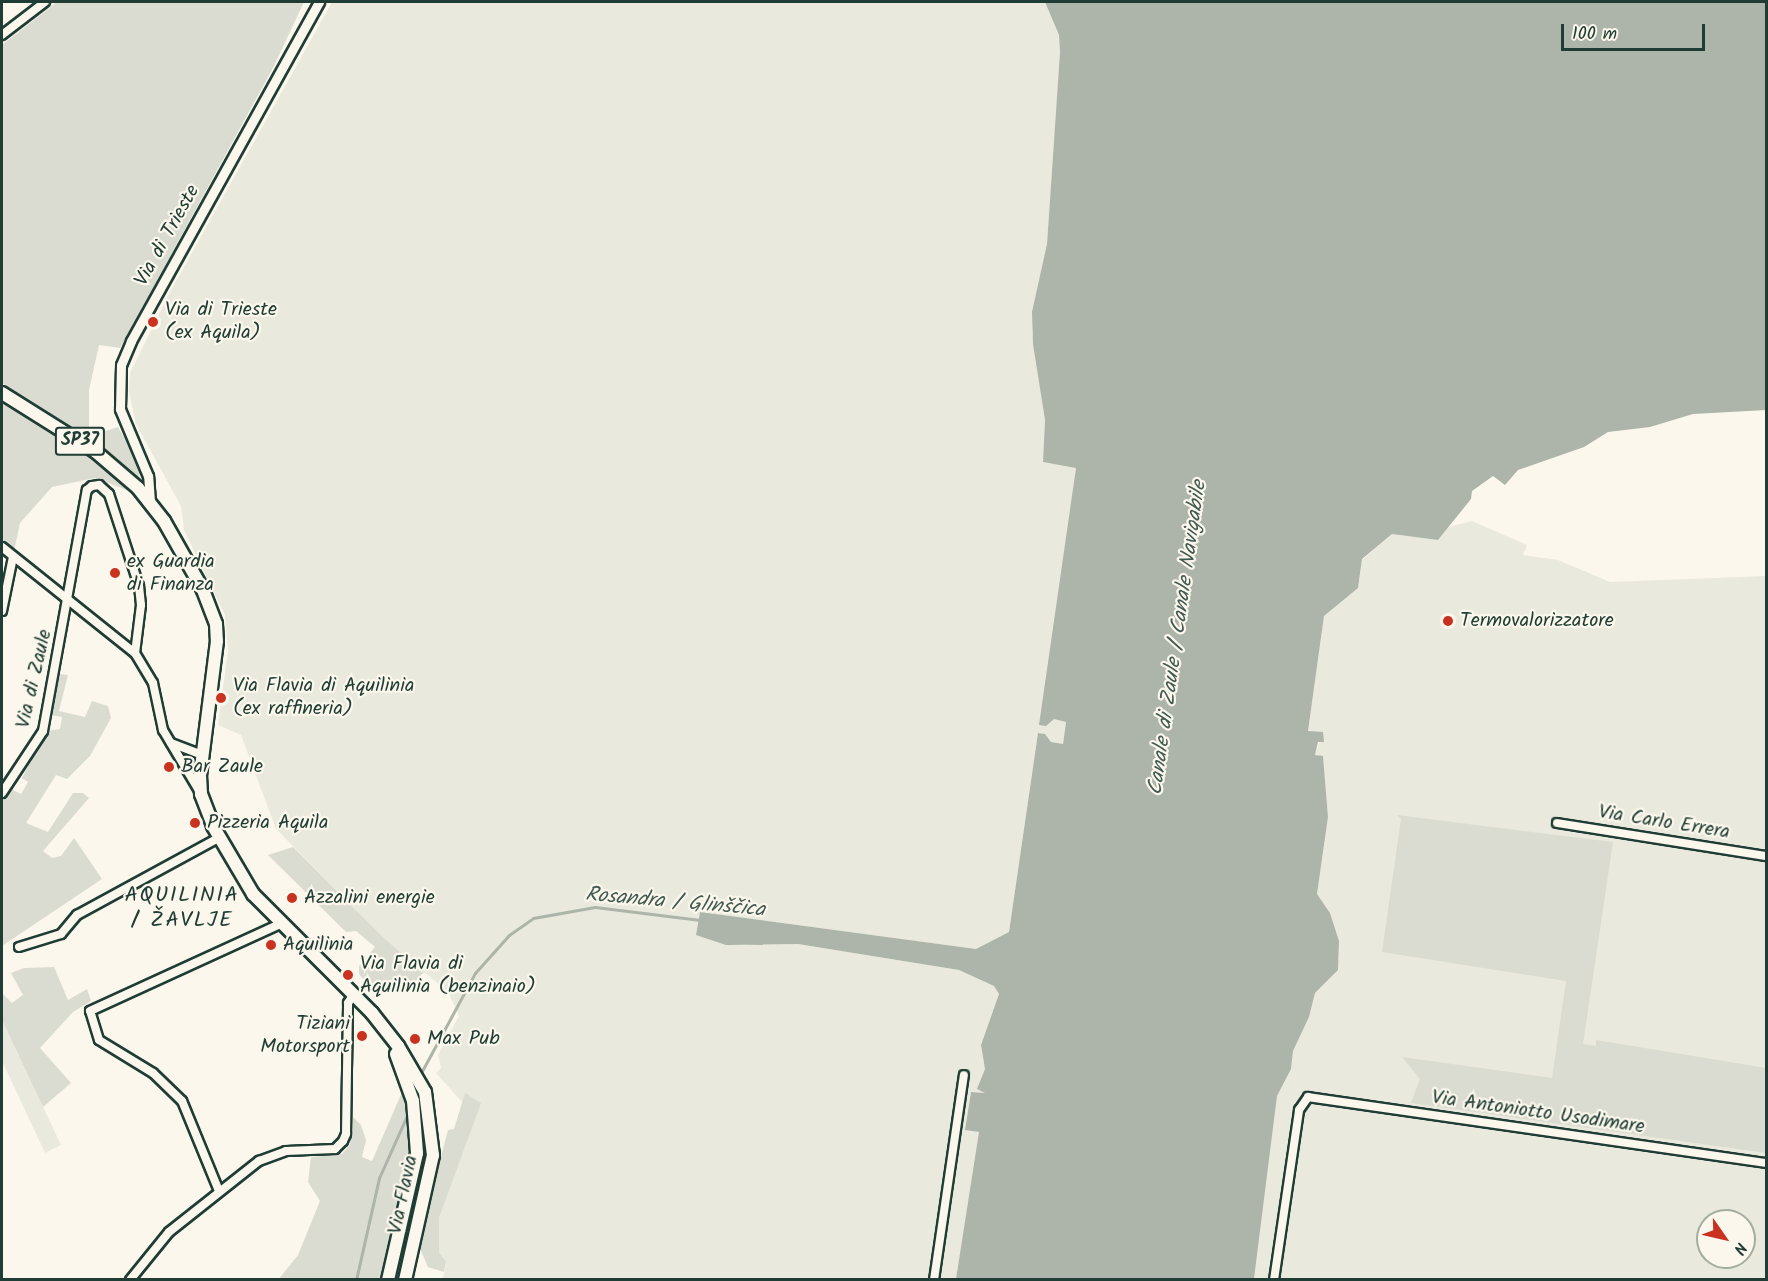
<!DOCTYPE html>
<meta charset="utf-8">
<style>
body{margin:0}
#map{position:relative;width:1768px;height:1281px;overflow:hidden;background:#fbf7ec;font-family:Kalam,sans-serif}
div>[style]{position:absolute}
.built>*{inset:0;background:#eae9de}
.green>*{inset:0;background:#dbdcd1}
.water>*{inset:0;background:#adb4aa}
.stream>*{height:3px;margin:-1.5px;padding:0 1.5px;transform-origin:1.5px;border-radius:1.5px;background:#adb4aa}
.roads{filter:drop-shadow(2px 0 #1f3d34) drop-shadow(-2px 0 #1f3d34) drop-shadow(0 2px #1f3d34) drop-shadow(0 -2px #1f3d34)}
.minor>*{height:8px;margin:-4px;padding:0 4px;transform-origin:4px;border-radius:4px;background:#fbf7ec}
.tertiary>*{height:9px;margin:-4.5px;padding:0 4.5px;transform-origin:4.5px;border-radius:4.5px;background:#fbf7ec}
.primary>*{height:12px;margin:-6px;padding:0 6px;transform-origin:6px;border-radius:6px;background:#fbf7ec}
.dots>*{width:16px;height:16px;translate:-50% -50%;box-sizing:border-box;border:3px solid #fbf7ec;border-radius:50%}
span{translate:-50% -50%;white-space:nowrap;text-align:center;line-height:1.15;-webkit-text-stroke:4.5px #fbf7ec;paint-order:stroke}
.shield-label span{padding:2px 4px;background:#fbf7ec;border:2px solid;border-radius:4px;-webkit-text-stroke-width:0}
.shield-label{font-size:18px;color:#1f3d34;font-weight:700}
.street-label{font-size:20px;color:#1f3d34}
.poi-label{font-size:20px;color:#1f3d34}
.left{translate:0 -50%;text-align:left}
.right{translate:-100% -50%;text-align:right}
.water-label{font-size:21px;color:#425b52;font-style:italic}
.quarter-label{font-size:22px;color:#1f3d34;letter-spacing:1.5px}
.frame{position:absolute;inset:0;border:3px solid #1f3d34;pointer-events:none}
.north{position:absolute;left:1696px;top:1209px;width:60px;height:60px;box-sizing:border-box;background:#fbf7ec;border:2px solid #a3ada2;border-radius:50%;rotate:124deg;font-size:16px;font-weight:700;line-height:24px;text-align:center;color:#1f3d34}
.north::after{content:'';display:block;margin:auto;width:21px;height:27px;background:#c8321e;clip-path:polygon(50% 0,100% 100%,50% 72%,0 100%)}
.scale{position:absolute;left:1561px;top:24px;width:144px;height:27px;box-sizing:border-box;border:3px solid #1f3d34;border-top:0;padding-left:8px;font-size:18px;line-height:21px;white-space:nowrap;color:#1f3d34;-webkit-text-stroke:4px #fbf7ec;paint-order:stroke}
</style>
<div id="map">
<div class="built">
<i style="clip-path:polygon(332px 2px,1045px 2px,1059px 35px,1060px 52px,1047px 244px,1032px 331px,1045px 420px,1043px 462px,1076px 467px,1054px 719px,1066px 721px,1063px 744px,1051px 742px,1045px 734px,1038px 733px,1009px 932px,976px 949px,700px 912px,696px 934px,726px 945px,798px 944px,959px 970px,994px 986px,999px 994px,981px 1045px,985px 1069px,978px 1089px,986px 1090px,985px 1093px,971px 1092px,965px 1130px,980px 1132px,956px 1279px,443px 1279px,446px 1263px,439px 1252px,439px 1218px,464px 1142px,463px 1103px,436px 1073px,441px 1068px,438px 1055px,459px 1016px,448px 992px,384px 938px,276px 829px,241px 735px,218px 725px,228px 651px,225px 615px,184px 530px,181px 506px,136px 424px,129px 392px,130px 373px,170px 292px)"></i>
<i style="clip-path:polygon(evenodd,1472px 521px,1527px 545px,1523px 555px,1558px 560px,1610px 582px,1766px 576px,1766px 1279px,1254px 1280px,1277px 1096px,1291px 1069px,1293px 1051px,1309px 1017px,1315px 993px,1338px 970px,1339px 941px,1330px 913px,1317px 895px,1328px 817px,1323px 757px,1315px 755px,1323px 733px,1308px 731px,1324px 616px,1358px 588px,1362px 560px,1392px 534px,1438px 540px,1449px 527px,1472px 521px,1708px 1221px,1744px 1221px,1744px 1257px,1708px 1257px,1708px 1221px)"></i>
<i style="clip-path:polygon(2px 1020px,61px 1145px,45px 1153px,2px 1061px)"></i>
</div>
<div class="green">
<i style="clip-path:polygon(57px 2px,304px 2px,273px 68px,120px 348px,99px 345px,89px 390px,89px 430px,106px 431px,118px 427px,138px 462px,140px 482px,82px 433px,2px 383px,2px 45px)"></i>
<i style="clip-path:polygon(2px 403px,97px 463px,132px 492px,95px 478px,52px 487px,20px 523px,14px 551px,2px 538px)"></i>
<i style="clip-path:polygon(60px 674px,68px 675px,59px 711px,85px 717px,92px 701px,108px 706px,111px 718px,90px 756px,67px 779px,56px 775px,26px 823px,48px 832px,73px 793px,83px 793px,89px 798px,43px 851px,52px 858px,61px 856px,74px 838px,102px 879px,2px 946px,2px 799px,11px 789px,21px 794px,28px 782px,22px 778px,47px 731px,60px 729px,62px 717px,51px 715px)"></i>
<i style="clip-path:polygon(1397px 815px,1613px 842px,1583px 1044px,1596px 1046px,1596px 1040px,1766px 1068px,1766px 1153px,1411px 1103px,1420px 1079px,1402px 1057px,1552px 1078px,1566px 981px,1382px 952px,1401px 819px)"></i>
<i style="clip-path:polygon(293px 847px,384px 938px,424px 972px,407px 990px,396px 979px,378px 997px,359px 974px,359px 966px,375px 947px,356px 931px,346px 932px,268px 855px)"></i>
<i style="clip-path:polygon(54px 967px,68px 1000px,87px 989px,91px 1001px,73px 1012px,40px 1048px,71px 1083px,43px 1107px,2px 1020px,2px 993px,12px 1003px,23px 995px,11px 973px,24px 968px)"></i>
<i style="clip-path:polygon(403px 1090px,411px 1120px,410px 1156px,381px 1279px,278px 1280px,298px 1255px,320px 1201px,308px 1182px,311px 1157px,342px 1154px,350px 1145px,353px 1117px,361px 1125px,366px 1140px,362px 1157px,372px 1161px)"></i>
<i style="clip-path:polygon(465px 1093px,481px 1103px,439px 1218px,439px 1252px,446px 1262px,444px 1272px,428px 1267px,418px 1244px,448px 1130px,454px 1129px)"></i>
</div>
<div class="water">
<i style="clip-path:polygon(1045px 2px,1766px 2px,1766px 410px,1693px 414px,1650px 427px,1608px 432px,1584px 447px,1518px 470px,1505px 485px,1493px 476px,1472px 491px,1471px 499px,1438px 540px,1392px 534px,1362px 559px,1358px 588px,1324px 616px,1308px 731px,1323px 732px,1324px 742px,1318px 742px,1315px 755px,1323px 756px,1328px 817px,1317px 894px,1330px 913px,1339px 941px,1338px 970px,1315px 993px,1309px 1017px,1293px 1051px,1291px 1069px,1277px 1096px,1254px 1279px,956px 1279px,979px 1132px,965px 1130px,971px 1092px,985px 1093px,977px 1089px,985px 1069px,981px 1045px,999px 994px,994px 986px,959px 970px,798px 944px,726px 945px,696px 935px,700px 912px,976px 949px,1009px 932px,1038px 733px,1045px 734px,1051px 742px,1063px 744px,1066px 722px,1054px 719px,1046px 726px,1039px 725px,1076px 468px,1043px 462px,1045px 420px,1033px 344px,1032px 312px,1047px 244px,1060px 52px,1059px 35px)"></i>
</div>
<div class="stream">
<i style="left:422px;top:1071px;width:111px;rotate:-61.6deg"></i>
<i style="left:475px;top:973px;width:51px;rotate:-48.2deg"></i>
<i style="left:509px;top:935px;width:29px;rotate:-35deg"></i>
<i style="left:533px;top:918px;width:63px;rotate:-10.1deg"></i>
<i style="left:595px;top:907px;width:106px;rotate:7.1deg"></i>
<i style="left:356px;top:1280px;width:105px;rotate:-77.3deg"></i>
<i style="left:379px;top:1178px;width:73px;rotate:-65.9deg"></i>
</div>
<div class="roads">
<div class="minor">
<i style="left:2px;top:35px;width:54px;rotate:-37.5deg"></i>
<i style="left:2px;top:547px;width:170px;rotate:38.6deg"></i>
<i style="left:135px;top:653px;width:35px;rotate:59deg"></i>
<i style="left:153px;top:683px;width:48px;rotate:78deg"></i>
<i style="left:163px;top:730px;width:72px;rotate:59.2deg"></i>
<i style="left:2px;top:611px;width:55px;rotate:-78.5deg"></i>
<i style="left:171px;top:743px;width:33px;rotate:21deg"></i>
<i style="left:2px;top:793px;width:74px;rotate:-56.5deg"></i>
<i style="left:43px;top:731px;width:245px;rotate:-79.7deg"></i>
<i style="left:87px;top:490px;width:6px;rotate:-39deg"></i>
<i style="left:92px;top:486px;width:7px;rotate:-8deg"></i>
<i style="left:99px;top:485px;width:13px;rotate:42deg"></i>
<i style="left:109px;top:494px;width:97px;rotate:71.9deg"></i>
<i style="left:139px;top:586px;width:19px;rotate:84deg"></i>
<i style="left:141px;top:605px;width:48px;rotate:97.1deg"></i>
<i style="left:1557px;top:823px;width:212px;rotate:9deg"></i>
<i style="left:19px;top:947px;width:44px;rotate:-17.2deg"></i>
<i style="left:61px;top:934px;width:25px;rotate:-50deg"></i>
<i style="left:77px;top:915px;width:161px;rotate:-28.6deg"></i>
<i style="left:219px;top:1191px;width:97px;rotate:-112.3deg"></i>
<i style="left:182px;top:1101px;width:40px;rotate:-136deg"></i>
<i style="left:153px;top:1073px;width:63px;rotate:-148.6deg"></i>
<i style="left:99px;top:1040px;width:30px;rotate:-107deg"></i>
<i style="left:90px;top:1011px;width:209px;rotate:-24.6deg"></i>
<i style="left:130px;top:1280px;width:62px;rotate:-50.9deg"></i>
<i style="left:169px;top:1232px;width:115px;rotate:-38.3deg"></i>
<i style="left:259px;top:1161px;width:29px;rotate:-20deg"></i>
<i style="left:286px;top:1151px;width:49px;rotate:-2.3deg"></i>
<i style="left:335px;top:1149px;width:11px;rotate:-45deg"></i>
<i style="left:343px;top:1141px;width:8px;rotate:-67deg"></i>
<i style="left:346px;top:1134px;width:131px;rotate:-89.1deg"></i>
<i style="left:348px;top:1003px;width:11px;rotate:-56deg"></i>
<i style="left:934px;top:1280px;width:207px;rotate:-81.7deg"></i>
<i style="left:1274px;top:1280px;width:172px;rotate:-81.6deg"></i>
<i style="left:1299px;top:1110px;width:16px;rotate:-55deg"></i>
<i style="left:1308px;top:1097px;width:463px;rotate:8.2deg"></i>
</div>
<div class="tertiary">
<i style="left:150px;top:502px;width:26px;rotate:-94deg"></i>
<i style="left:148px;top:476px;width:73px;rotate:-112.7deg"></i>
<i style="left:120px;top:409px;width:44px;rotate:-88.7deg"></i>
<i style="left:121px;top:365px;width:26px;rotate:-67deg"></i>
<i style="left:131px;top:341px;width:388px;rotate:-61deg"></i>
</div>
<div class="primary">
<i style="left:2px;top:393px;width:111px;rotate:32.1deg"></i>
<i style="left:96px;top:452px;width:55px;rotate:40.6deg"></i>
<i style="left:138px;top:488px;width:42px;rotate:51.8deg"></i>
<i style="left:164px;top:521px;width:79px;rotate:60.5deg"></i>
<i style="left:203px;top:590px;width:36px;rotate:69deg"></i>
<i style="left:216px;top:624px;width:17px;rotate:87deg"></i>
<i style="left:217px;top:641px;width:135px;rotate:97.2deg"></i>
<i style="left:200px;top:775px;width:19px;rotate:87deg"></i>
<i style="left:201px;top:794px;width:34px;rotate:69deg"></i>
<i style="left:213px;top:826px;width:79px;rotate:59.5deg"></i>
<i style="left:253px;top:894px;width:168px;rotate:45deg"></i>
<i style="left:372px;top:1013px;width:42px;rotate:51.8deg"></i>
<i style="left:398px;top:1046px;width:53px;rotate:59.6deg"></i>
<i style="left:425px;top:1092px;width:64px;rotate:82.8deg"></i>
<i style="left:433px;top:1155px;width:128px;rotate:102.6deg"></i>
<i style="left:388px;top:1280px;width:130px;rotate:-77.1deg"></i>
<i style="left:417px;top:1153px;width:52px;rotate:-94.4deg"></i>
<i style="left:413px;top:1101px;width:50px;rotate:-109.9deg"></i>
</div>
</div>
<div class="dots">
<i style="left:153px;top:322px;background:#c8321e"></i>
<i style="left:115px;top:573px;background:#c8321e"></i>
<i style="left:1448px;top:621px;background:#c8321e"></i>
<i style="left:221px;top:698px;background:#c8321e"></i>
<i style="left:169px;top:767px;background:#c8321e"></i>
<i style="left:195px;top:823px;background:#c8321e"></i>
<i style="left:292px;top:898px;background:#c8321e"></i>
<i style="left:271px;top:945px;background:#c8321e"></i>
<i style="left:348px;top:975px;background:#c8321e"></i>
<i style="left:362px;top:1036px;background:#c8321e"></i>
<i style="left:415px;top:1039px;background:#c8321e"></i>
</div>
<div class="shield-label">
<span style="left:80px;top:441px">SP37</span>
</div>
<div class="street-label">
<span style="left:168px;top:236px;rotate:-61deg">Via di Trieste</span>
<span style="left:35px;top:679px;rotate:-77deg">Via di Zaule</span>
<span style="left:1664px;top:823px;rotate:9deg">Via Carlo Errera</span>
<span style="left:1538px;top:1113px;rotate:8deg">Via Antoniotto Usodimare</span>
<span style="left:404px;top:1195px;rotate:-78deg">Via Flavia</span>
</div>
<div class="poi-label">
<span class="left" style="left:165px;top:322px">Via di Trieste<br>(ex Aquila)</span>
<span class="left" style="left:127px;top:574px">ex Guardia<br>di Finanza</span>
<span class="left" style="left:1460px;top:621px">Termovalorizzatore</span>
<span class="left" style="left:233px;top:698px">Via Flavia di Aquilinia<br>(ex raffineria)</span>
<span class="left" style="left:181px;top:767px">Bar Zaule</span>
<span class="left" style="left:207px;top:823px">Pizzeria Aquila</span>
<span class="left" style="left:304px;top:898px">Azzalini energie</span>
<span class="left" style="left:283px;top:945px">Aquilinia</span>
<span class="left" style="left:360px;top:976px">Via Flavia di<br>Aquilinia (benzinaio)</span>
<span class="right" style="left:350px;top:1036px">Tiziani<br>Motorsport</span>
<span class="left" style="left:427px;top:1039px">Max Pub</span>
</div>
<div class="water-label">
<span style="left:1178px;top:638px;rotate:-82deg">Canale di Zaule / Canale Navigabile</span>
<span style="left:675px;top:903px;rotate:5deg">Rosandra / Glinščica</span>
</div>
<div class="quarter-label">
<span style="left:182px;top:908px">AQUILINIA<br>/ ŽAVLJE</span>
</div>
<div class="frame"></div>
<div class="north">N</div>
<div class="scale">100 m</div>
</div>
